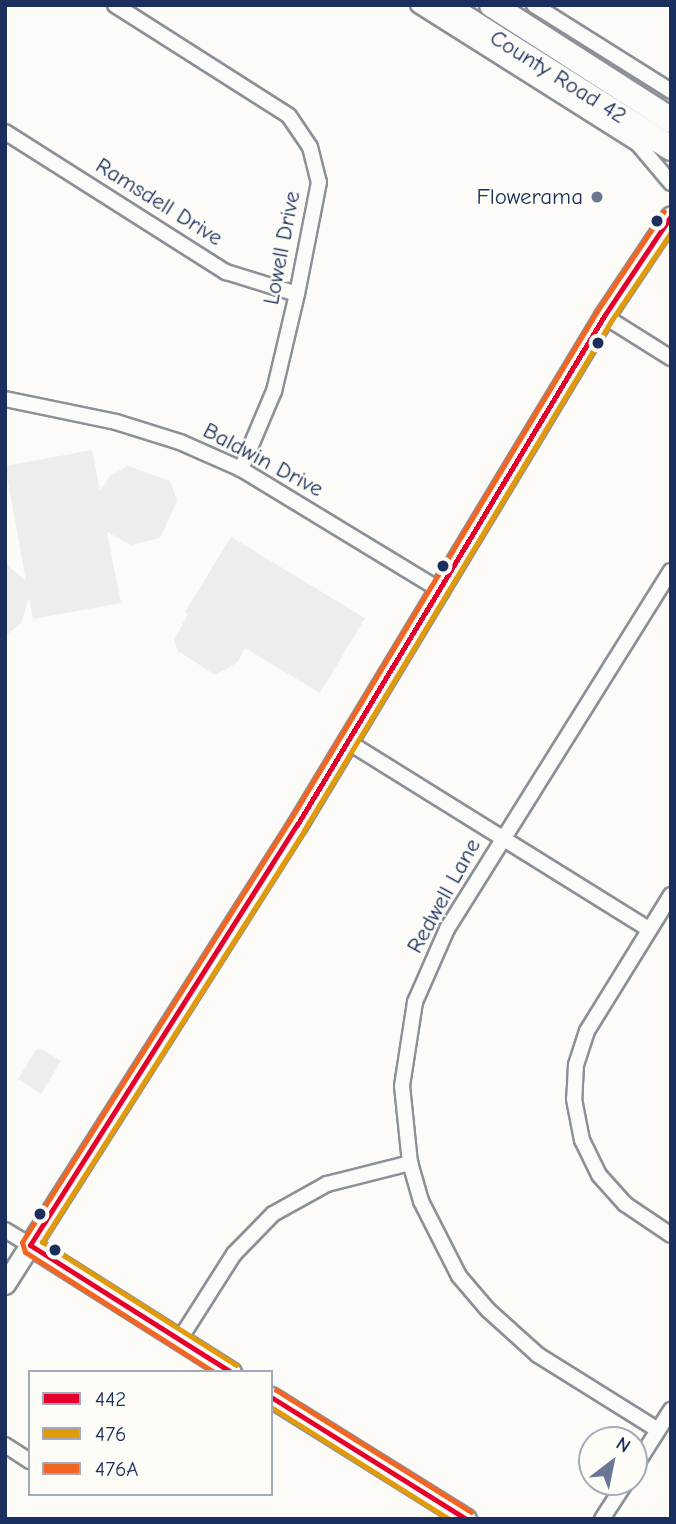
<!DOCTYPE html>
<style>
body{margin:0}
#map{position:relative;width:676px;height:1524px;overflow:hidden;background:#fcfbf8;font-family:"Comic Neue",sans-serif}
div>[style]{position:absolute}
.green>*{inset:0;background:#ededec}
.roads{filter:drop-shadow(2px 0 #8c9097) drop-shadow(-2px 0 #8c9097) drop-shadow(0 2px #8c9097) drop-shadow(0 -2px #8c9097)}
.street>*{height:14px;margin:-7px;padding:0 7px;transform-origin:7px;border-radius:7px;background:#fbfbf9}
.secondary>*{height:19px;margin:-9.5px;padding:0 9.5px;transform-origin:9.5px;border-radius:9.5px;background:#fbfbf9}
.highway>*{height:24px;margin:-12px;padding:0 12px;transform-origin:12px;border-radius:12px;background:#fbfbf9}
.bus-1>*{height:5px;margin:-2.5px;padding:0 2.5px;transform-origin:2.5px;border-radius:2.5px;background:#e4002b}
.bus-2>*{height:5px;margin:-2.5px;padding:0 2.5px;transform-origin:2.5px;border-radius:2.5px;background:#e19a09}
.bus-3>*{height:5px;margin:-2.5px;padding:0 2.5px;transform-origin:2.5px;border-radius:2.5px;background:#f26522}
.dots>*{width:19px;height:19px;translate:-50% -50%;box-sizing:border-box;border:4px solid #fdfcf7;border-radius:50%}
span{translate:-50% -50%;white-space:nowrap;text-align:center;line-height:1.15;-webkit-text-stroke:5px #fdfcf7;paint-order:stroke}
.street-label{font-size:23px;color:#1b2f5e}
.poi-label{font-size:23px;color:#1b2f5e}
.right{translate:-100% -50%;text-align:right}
.frame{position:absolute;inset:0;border:7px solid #1b2f5e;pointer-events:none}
.legend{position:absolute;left:28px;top:1370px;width:245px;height:126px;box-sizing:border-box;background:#fdfcf7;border:2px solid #a3aaba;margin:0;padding:9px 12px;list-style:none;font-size:21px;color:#1b2f5e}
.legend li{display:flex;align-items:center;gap:14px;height:35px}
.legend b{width:35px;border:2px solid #a3aaba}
.north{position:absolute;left:578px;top:1426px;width:70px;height:70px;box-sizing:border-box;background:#fdfcf7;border:2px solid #a3aaba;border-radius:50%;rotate:32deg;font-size:19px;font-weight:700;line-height:28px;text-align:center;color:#1b2f5e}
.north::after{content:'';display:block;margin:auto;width:24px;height:32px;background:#6a7694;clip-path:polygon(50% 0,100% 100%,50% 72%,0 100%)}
</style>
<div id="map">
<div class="green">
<i style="clip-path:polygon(92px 450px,100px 491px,110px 476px,128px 466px,170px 481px,177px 501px,160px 538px,131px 545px,107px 532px,121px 603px,33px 619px,29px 598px,21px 623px,5px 636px,5px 563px,26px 581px,5px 466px)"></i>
<i style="clip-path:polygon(231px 537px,365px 618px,320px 693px,245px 648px,238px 662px,215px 675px,178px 651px,174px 640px,188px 614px,185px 612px)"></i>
<i style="clip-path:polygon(42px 1049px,61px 1061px,41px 1094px,18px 1079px,36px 1050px)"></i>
</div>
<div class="roads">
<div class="street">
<i style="left:115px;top:5px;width:206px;rotate:32.5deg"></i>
<i style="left:289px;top:116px;width:37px;rotate:56deg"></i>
<i style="left:310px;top:147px;width:36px;rotate:76deg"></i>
<i style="left:319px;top:182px;width:114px;rotate:101.1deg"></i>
<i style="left:297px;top:294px;width:100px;rotate:103.3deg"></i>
<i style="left:274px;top:391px;width:85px;rotate:112.9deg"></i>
<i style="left:418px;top:5px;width:260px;rotate:32.3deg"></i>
<i style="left:638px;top:144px;width:51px;rotate:49.8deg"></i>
<i style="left:534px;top:5px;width:162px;rotate:32.1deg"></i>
<i style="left:5px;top:132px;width:262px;rotate:32.4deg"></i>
<i style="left:226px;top:272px;width:74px;rotate:17.2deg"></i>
<i style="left:604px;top:316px;width:79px;rotate:32.1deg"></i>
<i style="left:5px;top:399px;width:113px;rotate:11.7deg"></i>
<i style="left:116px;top:422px;width:67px;rotate:17.4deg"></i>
<i style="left:180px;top:442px;width:67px;rotate:23.9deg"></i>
<i style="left:241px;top:469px;width:235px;rotate:31.3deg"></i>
<i style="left:348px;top:742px;width:354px;rotate:31.9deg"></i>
<i style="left:671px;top:895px;width:160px;rotate:121.7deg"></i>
<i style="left:587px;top:1031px;width:36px;rotate:108deg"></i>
<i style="left:576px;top:1065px;width:34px;rotate:93deg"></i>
<i style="left:574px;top:1099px;width:42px;rotate:79deg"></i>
<i style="left:582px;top:1140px;width:39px;rotate:64deg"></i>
<i style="left:599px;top:1175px;width:39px;rotate:48deg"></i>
<i style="left:625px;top:1204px;width:55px;rotate:34deg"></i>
<i style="left:5px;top:1230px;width:29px;rotate:31deg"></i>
<i style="left:180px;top:1339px;width:101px;rotate:-57.6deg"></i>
<i style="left:234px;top:1254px;width:56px;rotate:-45.7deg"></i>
<i style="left:273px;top:1214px;width:62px;rotate:-29.1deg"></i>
<i style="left:327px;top:1184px;width:86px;rotate:-14.2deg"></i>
<i style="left:658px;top:1430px;width:142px;rotate:-148deg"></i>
<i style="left:538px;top:1355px;width:67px;rotate:-138deg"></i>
<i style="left:488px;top:1310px;width:45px;rotate:-130.5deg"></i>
<i style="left:459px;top:1276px;width:84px;rotate:-116.9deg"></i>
<i style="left:421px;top:1201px;width:40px;rotate:-106deg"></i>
<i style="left:410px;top:1163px;width:77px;rotate:-95.9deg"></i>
<i style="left:402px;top:1086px;width:85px;rotate:-81.2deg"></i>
<i style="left:415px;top:1002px;width:80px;rotate:-66.3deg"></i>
<i style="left:447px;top:929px;width:422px;rotate:-58deg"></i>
<i style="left:5px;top:1445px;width:30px;rotate:33deg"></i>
<i style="left:634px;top:1468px;width:69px;rotate:-57.5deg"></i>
<i style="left:602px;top:1519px;width:44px;rotate:-57deg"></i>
</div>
<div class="secondary">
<i style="left:30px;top:1245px;width:238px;rotate:32.3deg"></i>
<i style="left:5px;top:1284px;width:544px;rotate:-57.54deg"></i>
<i style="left:297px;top:825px;width:594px;rotate:-58.9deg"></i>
<i style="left:604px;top:316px;width:120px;rotate:-56.2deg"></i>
<i style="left:271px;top:1397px;width:230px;rotate:32deg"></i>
</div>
<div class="highway">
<i style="left:444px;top:5px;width:268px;rotate:32.2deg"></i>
<i style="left:492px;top:5px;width:213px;rotate:32.7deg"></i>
</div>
</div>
<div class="bus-1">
<i style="left:30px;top:1245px;width:498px;rotate:-57.6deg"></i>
<i style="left:297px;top:825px;width:594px;rotate:-58.9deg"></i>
<i style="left:604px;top:316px;width:120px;rotate:-56.2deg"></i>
<i style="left:30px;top:1245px;width:238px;rotate:32.3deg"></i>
<i style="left:271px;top:1397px;width:230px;rotate:32deg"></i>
</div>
<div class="bus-2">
<i style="left:236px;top:1365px;width:230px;rotate:-147.6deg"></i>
<i style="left:42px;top:1242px;width:488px;rotate:-57.5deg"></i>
<i style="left:304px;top:830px;width:594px;rotate:-58.9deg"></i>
<i style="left:611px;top:321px;width:107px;rotate:-56deg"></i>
<i style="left:271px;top:1407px;width:210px;rotate:32.2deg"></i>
</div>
<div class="bus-3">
<i style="left:214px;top:1372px;width:224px;rotate:-147.6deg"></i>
<i style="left:25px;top:1252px;width:10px;rotate:-107deg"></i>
<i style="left:22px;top:1242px;width:500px;rotate:-57.6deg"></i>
<i style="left:290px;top:820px;width:594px;rotate:-58.9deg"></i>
<i style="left:597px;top:311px;width:120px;rotate:-56.2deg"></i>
<i style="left:276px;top:1390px;width:230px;rotate:32deg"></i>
</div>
<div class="dots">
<i style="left:597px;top:197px;background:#6a7694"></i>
<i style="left:657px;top:221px;background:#1b2f5e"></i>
<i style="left:598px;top:343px;background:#1b2f5e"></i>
<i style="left:443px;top:566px;background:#1b2f5e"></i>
<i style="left:40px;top:1214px;background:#1b2f5e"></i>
<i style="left:55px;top:1250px;background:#1b2f5e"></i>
</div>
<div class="street-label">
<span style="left:558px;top:77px;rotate:32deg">County Road 42</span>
<span style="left:159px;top:202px;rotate:32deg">Ramsdell Drive</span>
<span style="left:282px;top:248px;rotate:-79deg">Lowell Drive</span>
<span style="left:263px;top:460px;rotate:28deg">Baldwin Drive</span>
<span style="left:444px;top:896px;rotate:-61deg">Redwell Lane</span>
</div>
<div class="poi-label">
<span class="right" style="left:583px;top:197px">Flowerama</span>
</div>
<div class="frame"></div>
<ul class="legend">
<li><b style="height:9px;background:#e4002b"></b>442</li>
<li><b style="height:9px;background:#e19a09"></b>476</li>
<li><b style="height:9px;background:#f26522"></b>476A</li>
</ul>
<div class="north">N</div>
</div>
